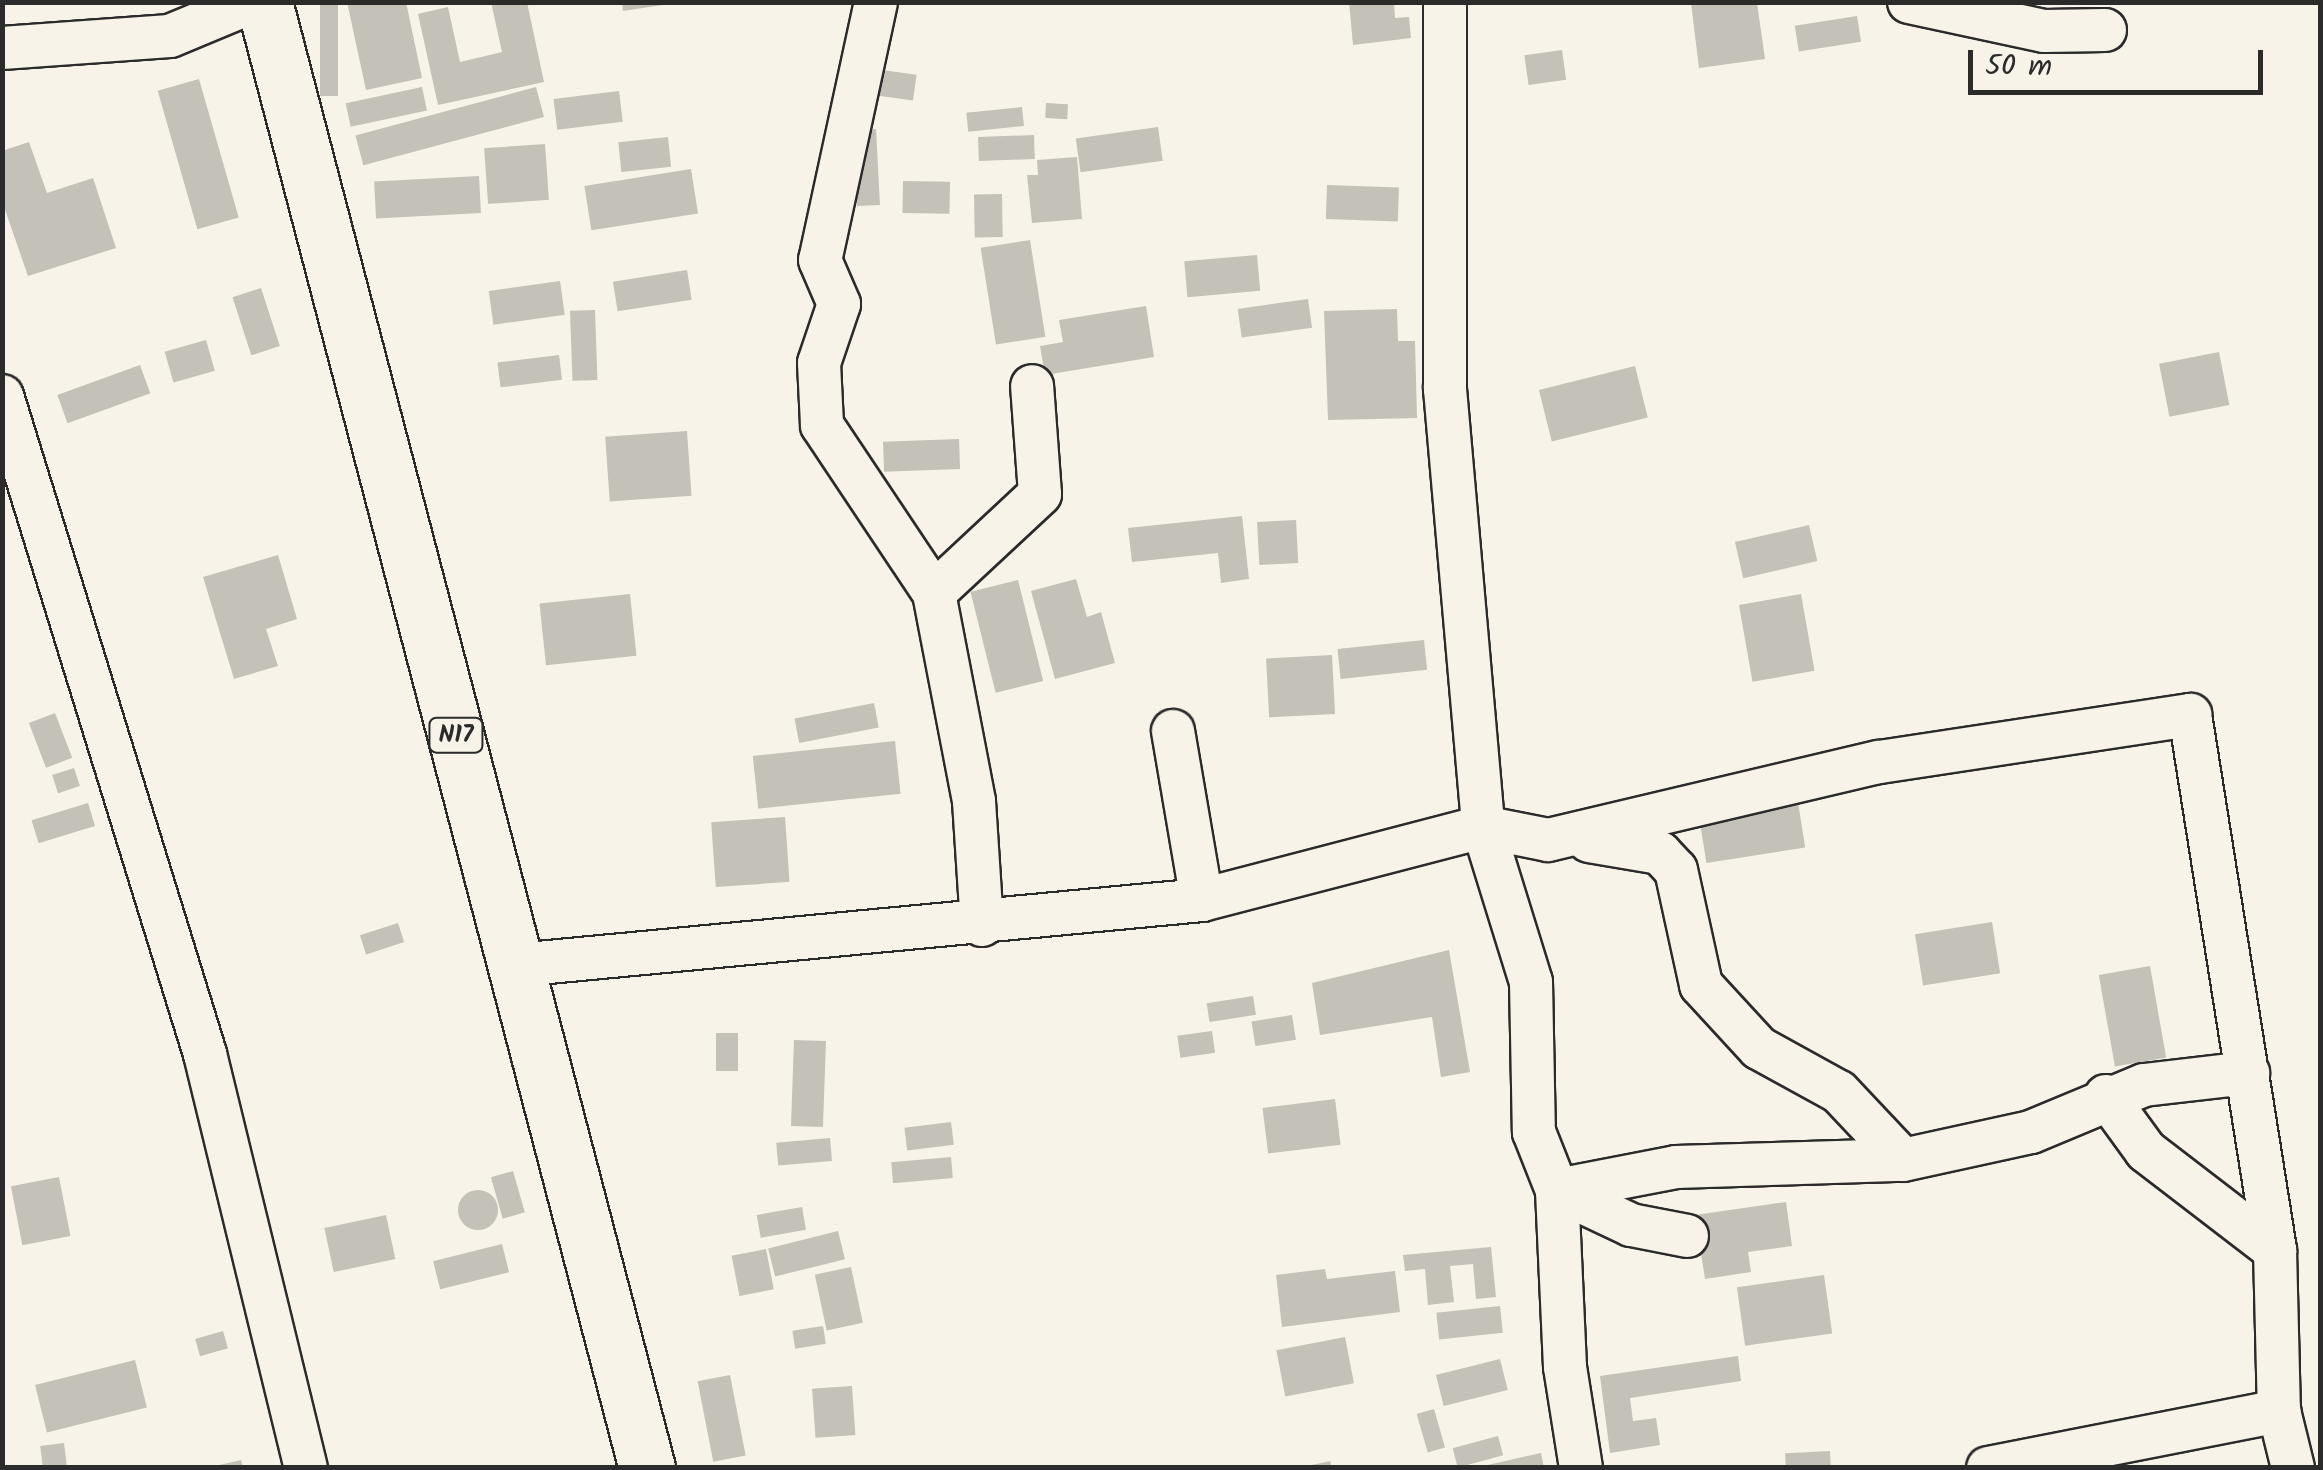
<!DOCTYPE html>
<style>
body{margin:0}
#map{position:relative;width:2323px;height:1470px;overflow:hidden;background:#f7f3e8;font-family:Kalam,sans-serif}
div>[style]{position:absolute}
.building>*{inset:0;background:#c4c1b9;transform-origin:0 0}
.round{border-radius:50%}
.roads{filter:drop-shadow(2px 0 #2b2b2b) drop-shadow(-2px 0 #2b2b2b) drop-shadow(0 2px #2b2b2b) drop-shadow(0 -2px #2b2b2b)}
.street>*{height:42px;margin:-21px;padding:0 21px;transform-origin:21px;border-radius:21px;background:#f7f3e8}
.primary>*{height:55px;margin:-27.5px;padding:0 27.5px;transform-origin:27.5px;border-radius:27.5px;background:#f7f3e8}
span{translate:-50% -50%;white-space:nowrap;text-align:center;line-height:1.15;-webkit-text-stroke:8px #f7f3e8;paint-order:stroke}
.shield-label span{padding:2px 8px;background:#f7f3e8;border:2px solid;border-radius:8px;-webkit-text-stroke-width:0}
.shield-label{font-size:25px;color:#2b2b2b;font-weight:700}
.frame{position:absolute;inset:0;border:5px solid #2b2b2b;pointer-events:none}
.scale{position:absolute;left:1968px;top:50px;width:295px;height:45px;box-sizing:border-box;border:5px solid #2b2b2b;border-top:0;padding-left:12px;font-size:30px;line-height:35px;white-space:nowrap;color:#2b2b2b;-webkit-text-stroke:8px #f7f3e8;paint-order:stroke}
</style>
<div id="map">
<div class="building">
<i style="left:320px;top:2px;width:18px;height:94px"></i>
<i style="clip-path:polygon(347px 2px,406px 2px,422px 78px,366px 90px)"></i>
<i style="clip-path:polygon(491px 2px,527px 2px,544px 82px,438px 105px,418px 14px,448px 7px,460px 62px,502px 52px)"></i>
<i style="clip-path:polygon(622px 2px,663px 2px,663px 5px,623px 11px)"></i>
<i style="clip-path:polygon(1349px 2px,1394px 2px,1395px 18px,1409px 17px,1411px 38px,1353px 45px)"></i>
<i style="clip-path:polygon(1691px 3px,1757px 3px,1765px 59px,1699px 68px)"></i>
<i style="left:1857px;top:16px;width:26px;height:63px;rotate:81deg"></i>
<i style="left:1562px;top:50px;width:30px;height:38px;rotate:82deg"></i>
<i style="left:875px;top:69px;width:42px;height:26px;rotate:8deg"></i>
<i style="left:199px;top:79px;width:144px;height:43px;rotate:74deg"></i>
<i style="left:422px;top:87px;width:24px;height:78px;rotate:78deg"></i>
<i style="left:536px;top:87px;width:31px;height:187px;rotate:75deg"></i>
<i style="left:619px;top:91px;width:31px;height:66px;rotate:83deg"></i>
<i style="left:1046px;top:103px;width:22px;height:15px;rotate:3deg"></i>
<i style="left:1022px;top:107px;width:19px;height:56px;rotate:84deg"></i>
<i style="left:1158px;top:127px;width:34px;height:83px;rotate:82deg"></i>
<i style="left:876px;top:129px;width:76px;height:23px;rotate:87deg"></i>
<i style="left:1034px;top:135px;width:24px;height:56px;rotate:88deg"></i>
<i style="left:668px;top:137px;width:30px;height:50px;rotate:84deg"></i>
<i style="clip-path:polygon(29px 142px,47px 193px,93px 178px,116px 248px,28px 276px,2px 201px,2px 151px)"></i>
<i style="left:545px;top:144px;width:56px;height:61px;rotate:86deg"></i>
<i style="clip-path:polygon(1077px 157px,1082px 219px,1032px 223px,1027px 175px,1038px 175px,1037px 160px)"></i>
<i style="left:691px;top:169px;width:45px;height:108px;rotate:81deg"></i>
<i style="left:479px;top:176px;width:37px;height:105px;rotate:87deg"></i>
<i style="left:903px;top:181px;width:47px;height:32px;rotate:1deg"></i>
<i style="left:1327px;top:185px;width:72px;height:34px;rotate:2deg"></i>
<i style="left:1002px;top:194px;width:43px;height:28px;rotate:89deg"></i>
<i style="left:1030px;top:240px;width:98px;height:50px;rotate:81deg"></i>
<i style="left:1257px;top:255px;width:36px;height:73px;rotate:85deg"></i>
<i style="left:687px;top:270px;width:30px;height:75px;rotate:81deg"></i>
<i style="left:560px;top:281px;width:34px;height:72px;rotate:82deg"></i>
<i style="left:261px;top:288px;width:61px;height:30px;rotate:72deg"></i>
<i style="left:1308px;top:299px;width:29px;height:71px;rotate:82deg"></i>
<i style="clip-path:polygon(1146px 306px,1154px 357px,1045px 375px,1040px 346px,1063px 342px,1059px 320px)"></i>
<i style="clip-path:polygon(1397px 309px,1398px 341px,1415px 341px,1417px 418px,1328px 420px,1324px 311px)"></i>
<i style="left:595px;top:310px;width:70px;height:25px;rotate:88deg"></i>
<i style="left:206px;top:340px;width:32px;height:43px;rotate:74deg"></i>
<i style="left:2219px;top:352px;width:54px;height:61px;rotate:79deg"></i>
<i style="left:559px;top:355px;width:25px;height:62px;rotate:83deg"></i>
<i style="left:140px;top:365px;width:30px;height:88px;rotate:70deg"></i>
<i style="left:1635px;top:366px;width:53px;height:99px;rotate:76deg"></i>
<i style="left:687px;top:431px;width:65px;height:82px;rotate:86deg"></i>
<i style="left:959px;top:439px;width:30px;height:76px;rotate:88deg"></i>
<i style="clip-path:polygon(1242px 516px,1249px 579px,1221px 583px,1218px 553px,1132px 562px,1128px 528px)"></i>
<i style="left:1296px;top:520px;width:43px;height:39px;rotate:87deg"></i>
<i style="left:1809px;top:525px;width:37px;height:76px;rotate:77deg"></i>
<i style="clip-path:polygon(278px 555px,297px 619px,266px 629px,278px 666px,234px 679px,203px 577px)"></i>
<i style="clip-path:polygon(1076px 579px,1087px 617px,1101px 612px,1115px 663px,1055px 679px,1031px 591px)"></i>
<i style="left:1018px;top:580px;width:104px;height:49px;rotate:76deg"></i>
<i style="left:630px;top:594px;width:62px;height:91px;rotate:84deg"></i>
<i style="left:1801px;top:594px;width:78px;height:63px;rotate:80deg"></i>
<i style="left:1424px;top:640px;width:30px;height:87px;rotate:84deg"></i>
<i style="left:1332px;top:655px;width:59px;height:66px;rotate:87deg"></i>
<i style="left:874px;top:703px;width:25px;height:81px;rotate:79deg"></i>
<i style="left:55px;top:713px;width:48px;height:28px;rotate:69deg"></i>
<i style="left:895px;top:741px;width:53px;height:143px;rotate:84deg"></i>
<i style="left:74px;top:768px;width:19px;height:23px;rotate:72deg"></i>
<i style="left:1798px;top:802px;width:46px;height:100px;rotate:81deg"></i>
<i style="left:88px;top:803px;width:24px;height:59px;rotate:73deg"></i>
<i style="left:785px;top:817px;width:65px;height:74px;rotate:86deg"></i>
<i style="left:1992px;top:922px;width:52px;height:78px;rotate:81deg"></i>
<i style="left:398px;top:923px;width:20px;height:40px;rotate:72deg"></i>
<i style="clip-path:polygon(1449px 950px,1470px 1072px,1441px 1077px,1432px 1017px,1320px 1035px,1312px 983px)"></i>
<i style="left:2150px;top:966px;width:93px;height:52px;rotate:80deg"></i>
<i style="left:1253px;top:996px;width:19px;height:47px;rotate:81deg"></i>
<i style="left:1292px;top:1015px;width:25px;height:41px;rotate:81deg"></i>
<i style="left:1212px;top:1031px;width:22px;height:35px;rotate:82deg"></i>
<i style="left:738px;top:1033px;width:38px;height:22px;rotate:90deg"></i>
<i style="left:794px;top:1040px;width:32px;height:86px;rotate:2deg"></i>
<i style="left:1335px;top:1099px;width:46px;height:73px;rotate:83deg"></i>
<i style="left:951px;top:1122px;width:23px;height:47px;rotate:83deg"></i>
<i style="left:830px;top:1138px;width:23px;height:54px;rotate:85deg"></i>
<i style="left:951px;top:1157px;width:21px;height:60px;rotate:85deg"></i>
<i style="left:513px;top:1171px;width:43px;height:23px;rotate:74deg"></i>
<i style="left:59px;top:1177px;width:60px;height:49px;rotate:79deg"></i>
<i class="round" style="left:458px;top:1190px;width:40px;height:40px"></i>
<i style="clip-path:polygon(1786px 1202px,1792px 1246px,1748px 1252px,1751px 1272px,1705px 1279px,1695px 1215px)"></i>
<i style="left:802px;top:1207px;width:23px;height:46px;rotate:80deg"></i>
<i style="left:386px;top:1215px;width:45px;height:63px;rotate:78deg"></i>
<i style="left:838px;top:1231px;width:29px;height:72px;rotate:76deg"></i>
<i style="left:502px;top:1244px;width:29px;height:71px;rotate:76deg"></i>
<i style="clip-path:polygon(1491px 1247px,1496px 1297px,1476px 1299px,1473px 1264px,1450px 1266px,1454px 1302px,1428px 1305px,1425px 1269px,1405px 1271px,1403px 1255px)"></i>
<i style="left:766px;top:1249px;width:41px;height:35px;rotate:79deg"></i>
<i style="left:851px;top:1267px;width:57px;height:37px;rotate:78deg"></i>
<i style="clip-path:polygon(1325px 1269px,1327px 1279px,1395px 1271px,1400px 1312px,1282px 1327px,1276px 1275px)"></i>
<i style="left:1824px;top:1275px;width:59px;height:88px;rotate:82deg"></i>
<i style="left:1500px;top:1306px;width:27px;height:64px;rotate:84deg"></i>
<i style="left:823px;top:1326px;width:18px;height:31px;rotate:81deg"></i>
<i style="left:223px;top:1331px;width:18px;height:29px;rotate:74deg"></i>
<i style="left:1345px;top:1337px;width:47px;height:70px;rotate:79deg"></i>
<i style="clip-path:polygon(1738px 1356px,1741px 1381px,1630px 1398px,1633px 1421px,1656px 1418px,1660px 1445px,1610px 1453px,1600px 1376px)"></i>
<i style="left:1500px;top:1359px;width:32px;height:66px;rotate:76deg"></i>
<i style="left:135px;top:1360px;width:49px;height:103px;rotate:76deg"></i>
<i style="left:730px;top:1375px;width:82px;height:33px;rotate:79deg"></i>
<i style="left:852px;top:1386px;width:49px;height:40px;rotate:86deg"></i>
<i style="left:1434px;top:1409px;width:40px;height:18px;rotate:74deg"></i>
<i style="left:1498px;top:1436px;width:20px;height:47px;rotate:75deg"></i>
<i style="left:64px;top:1443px;width:25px;height:24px;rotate:83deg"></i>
<i style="left:1830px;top:1451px;width:17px;height:45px;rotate:87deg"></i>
<i style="clip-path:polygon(1541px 1453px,1544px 1468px,1483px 1468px,1483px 1466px)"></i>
<i style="clip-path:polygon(241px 1460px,243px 1468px,215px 1468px,215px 1466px)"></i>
<i style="clip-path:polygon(1330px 1461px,1332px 1468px,1307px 1468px,1307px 1466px)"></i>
</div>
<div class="roads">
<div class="street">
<i style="left:876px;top:2px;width:264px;rotate:102.2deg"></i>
<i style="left:820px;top:260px;width:48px;rotate:66.6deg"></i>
<i style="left:839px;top:304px;width:62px;rotate:108.7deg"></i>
<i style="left:819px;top:363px;width:62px;rotate:87.2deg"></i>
<i style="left:822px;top:425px;width:202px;rotate:56.3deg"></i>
<i style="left:1445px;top:2px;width:387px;rotate:90deg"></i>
<i style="left:1445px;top:389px;width:440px;rotate:85deg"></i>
<i style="left:1483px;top:827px;width:162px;rotate:72.8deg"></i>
<i style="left:1531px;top:982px;width:150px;rotate:88.9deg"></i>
<i style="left:1534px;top:1132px;width:62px;rotate:68.4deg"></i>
<i style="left:1557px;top:1190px;width:82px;rotate:25.3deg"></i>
<i style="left:1631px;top:1225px;width:57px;rotate:11.1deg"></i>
<i style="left:1909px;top:2px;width:138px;rotate:12.1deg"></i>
<i style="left:2044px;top:31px;width:61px;rotate:-0.9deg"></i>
<i style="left:2px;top:48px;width:168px;rotate:-4.1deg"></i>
<i style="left:170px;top:36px;width:89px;rotate:-22.5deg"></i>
<i style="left:2px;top:396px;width:689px;rotate:72.85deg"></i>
<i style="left:205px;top:1054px;width:426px;rotate:76.3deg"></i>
<i style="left:1173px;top:731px;width:171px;rotate:80.3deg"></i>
<i style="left:1589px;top:841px;width:72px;rotate:9.6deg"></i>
<i style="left:1660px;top:853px;width:23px;rotate:47deg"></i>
<i style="left:1676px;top:870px;width:118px;rotate:77.7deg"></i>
<i style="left:1701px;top:985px;width:86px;rotate:47.4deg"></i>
<i style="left:1759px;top:1048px;width:91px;rotate:28.8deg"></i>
<i style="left:1839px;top:1092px;width:93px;rotate:46.7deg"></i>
<i style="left:982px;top:925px;width:124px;rotate:-93.7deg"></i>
<i style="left:974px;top:801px;width:212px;rotate:-100.9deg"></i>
<i style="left:934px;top:593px;width:145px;rotate:-43deg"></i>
<i style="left:1040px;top:494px;width:108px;rotate:-94.2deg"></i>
<i style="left:517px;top:965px;width:688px;rotate:-5.42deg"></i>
<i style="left:1202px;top:900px;width:290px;rotate:-14.6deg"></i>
<i style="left:1483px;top:827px;width:66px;rotate:11.3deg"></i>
<i style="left:1548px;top:840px;width:340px;rotate:-13.3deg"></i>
<i style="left:1879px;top:762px;width:315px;rotate:-8.6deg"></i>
<i style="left:2190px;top:715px;width:542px;rotate:80.97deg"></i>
<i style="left:2275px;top:1250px;width:161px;rotate:88.6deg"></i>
<i style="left:2279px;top:1411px;width:59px;rotate:76.2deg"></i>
<i style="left:2106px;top:1096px;width:68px;rotate:54deg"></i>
<i style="left:2146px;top:1151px;width:163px;rotate:37.5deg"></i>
<i style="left:1581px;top:1468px;width:102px;rotate:-99deg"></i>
<i style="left:1565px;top:1367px;width:177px;rotate:-92.6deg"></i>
<i style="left:1557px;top:1190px;width:121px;rotate:-10.9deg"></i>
<i style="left:1676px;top:1167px;width:227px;rotate:-1.8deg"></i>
<i style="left:1903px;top:1160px;width:131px;rotate:-12.3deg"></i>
<i style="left:2031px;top:1132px;width:122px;rotate:-22.6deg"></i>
<i style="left:2144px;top:1085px;width:105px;rotate:-6.6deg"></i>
<i style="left:1988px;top:1468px;width:297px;rotate:-11.1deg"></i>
</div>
<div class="primary">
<i style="left:264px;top:2px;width:1515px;rotate:75.36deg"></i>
</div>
</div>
<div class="shield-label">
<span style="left:456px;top:735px">N17</span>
</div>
<div class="frame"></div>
<div class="scale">50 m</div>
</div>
